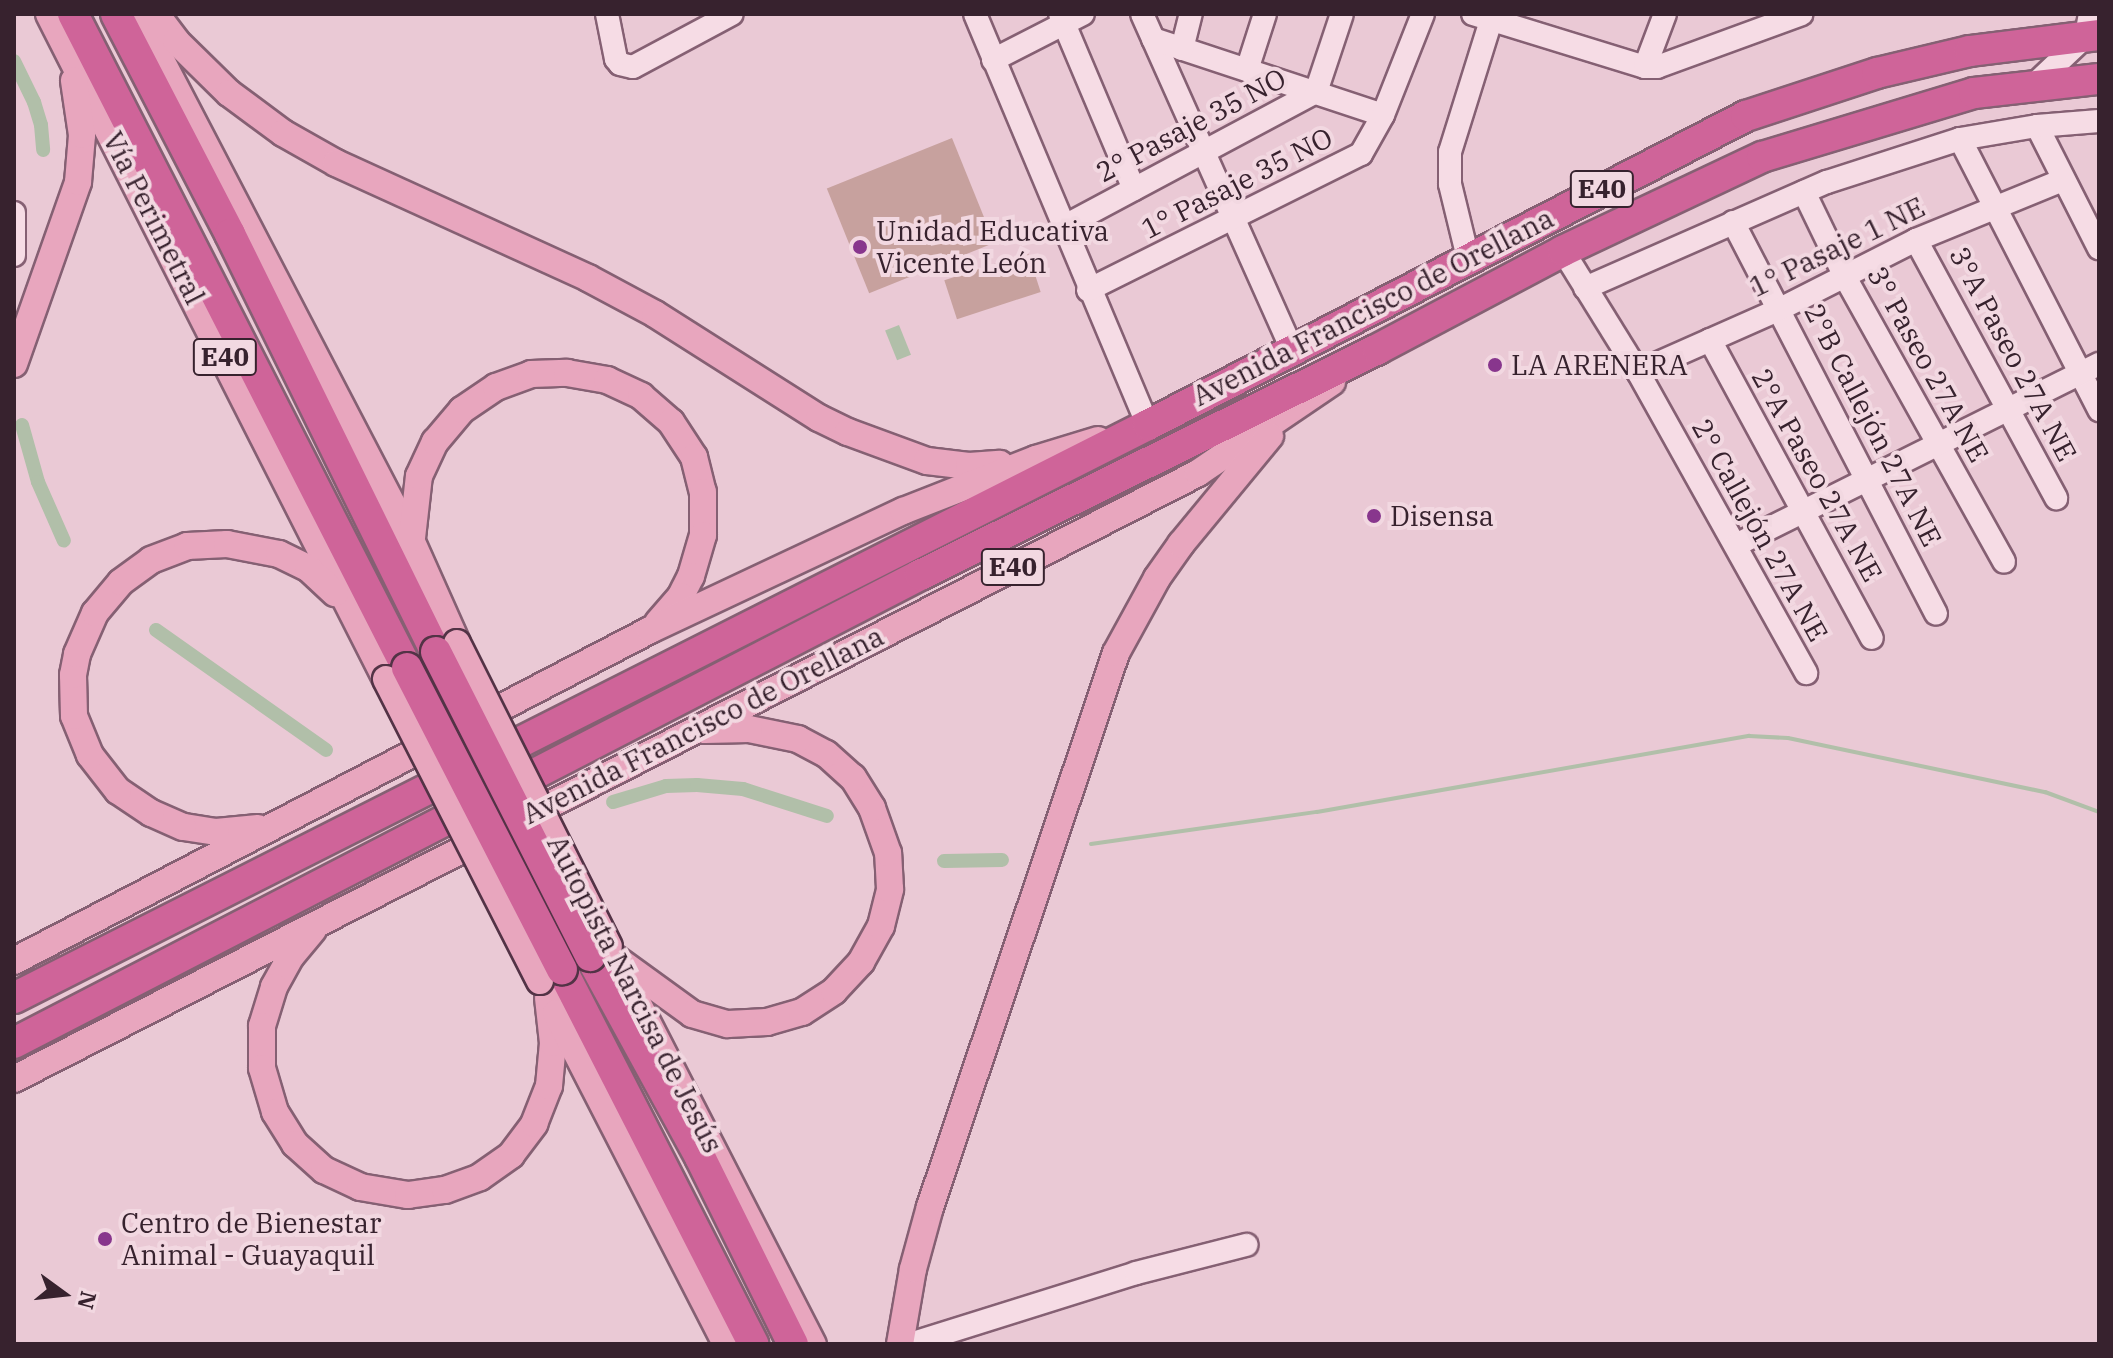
<!DOCTYPE html>
<meta charset="utf-8">
<style>
body{margin:0}
#map{position:relative;width:2113px;height:1358px;overflow:hidden;background:#eac9d5;font-family:"IBM Plex Serif",serif}
div>[style]{position:absolute}
.green>*{inset:0;background:#c7a19e;transform-origin:0 0}
.water>*{inset:0;background:#b1bfa9;transform-origin:0 0}
.stream>*{height:4px;margin:-2px;padding:0 2px;transform-origin:2px;border-radius:2px;background:#b1bfa9}
.canal>*{height:14px;margin:-7px;padding:0 7px;transform-origin:7px;border-radius:7px;background:#b1bfa9}
.roads{filter:drop-shadow(2px 0 #856073) drop-shadow(-2px 0 #856073) drop-shadow(0 2px #856073) drop-shadow(0 -2px #856073)}
.minor>*{height:22px;margin:-11px;padding:0 11px;transform-origin:11px;border-radius:11px;background:#f6dce5}
.major>*{height:26px;margin:-13px;padding:0 13px;transform-origin:13px;border-radius:13px;background:#e8a6be}
.highway>*{height:30px;margin:-15px;padding:0 15px;transform-origin:15px;border-radius:15px;background:#cf6499}
.bridges{filter:drop-shadow(2px 0 #533346) drop-shadow(-2px 0 #533346) drop-shadow(0 2px #533346) drop-shadow(0 -2px #533346)}
.major-bridge>*{height:26px;margin:-13px;padding:0 13px;transform-origin:13px;border-radius:13px;background:#e8a6be}
.highway-bridge>*{height:30px;margin:-15px;padding:0 15px;transform-origin:15px;border-radius:15px;background:#cf6499}
.dots>*{width:22px;height:22px;translate:-50% -50%;box-sizing:border-box;border:4px solid #f2d8e1;border-radius:50%}
span{translate:-50% -50%;white-space:nowrap;text-align:center;line-height:1.15;-webkit-text-stroke:8px #f2d8e1;paint-order:stroke}
.shield-label span{padding:2px 6px;background:#f2d8e1;border:2px solid;border-radius:6px;-webkit-text-stroke-width:0}
.shield-label{font-size:26px;color:#37222e;font-weight:700}
.street-label{font-size:28px;color:#37222e}
.poi-label{font-size:28px;color:#37222e}
.left{translate:0 -50%;text-align:left}
.frame{position:absolute;inset:0;border:16px solid #37222e;pointer-events:none}
.north{position:absolute;left:24px;top:1254px;width:80px;height:80px;-webkit-text-stroke:6px #f2d8e1;paint-order:stroke;rotate:105deg;font-size:22px;font-weight:700;line-height:32px;text-align:center;color:#37222e}
.north::after{content:'';display:block;margin:auto;width:28px;height:36px;background:#37222e;clip-path:polygon(50% 0,100% 100%,50% 72%,0 100%)}
</style>
<div id="map">
<div class="green">
<i style="left:952px;top:138px;width:113px;height:135px;rotate:68deg"></i>
<i style="left:1028px;top:253px;width:41px;height:88px;rotate:72deg"></i>
</div>
<div class="water">
<i style="left:899px;top:325px;width:32px;height:15px;rotate:68deg"></i>
</div>
<div class="stream">
<i style="left:1091px;top:844px;width:228px;rotate:-8.1deg"></i>
<i style="left:1317px;top:812px;width:439px;rotate:-10deg"></i>
<i style="left:1749px;top:736px;width:39px;rotate:3deg"></i>
<i style="left:1788px;top:738px;width:263px;rotate:11.9deg"></i>
<i style="left:2045px;top:792px;width:58px;rotate:20.3deg"></i>
</div>
<div class="canal">
<i style="left:14px;top:61px;width:46px;rotate:64deg"></i>
<i style="left:34px;top:102px;width:24px;rotate:73deg"></i>
<i style="left:41px;top:125px;width:25px;rotate:85deg"></i>
<i style="left:22px;top:425px;width:59px;rotate:74.3deg"></i>
<i style="left:38px;top:482px;width:64px;rotate:66.2deg"></i>
<i style="left:156px;top:630px;width:208px;rotate:35.2deg"></i>
<i style="left:613px;top:802px;width:55px;rotate:-16.8deg"></i>
<i style="left:666px;top:786px;width:31px;rotate:-2deg"></i>
<i style="left:697px;top:785px;width:46px;rotate:5deg"></i>
<i style="left:743px;top:789px;width:88px;rotate:17.8deg"></i>
<i style="left:944px;top:861px;width:58px;rotate:-1deg"></i>
</div>
<div class="roads">
<div class="minor">
<i style="left:607px;top:14px;width:46px;rotate:78.7deg"></i>
<i style="left:616px;top:59px;width:6px;rotate:51deg"></i>
<i style="left:620px;top:64px;width:13px;rotate:13deg"></i>
<i style="left:633px;top:67px;width:112px;rotate:-28.2deg"></i>
<i style="left:975px;top:14px;width:446px;rotate:67.2deg"></i>
<i style="left:1060px;top:14px;width:190px;rotate:67.1deg"></i>
<i style="left:1142px;top:14px;width:365px;rotate:65.9deg"></i>
<i style="left:1473px;top:14px;width:180px;rotate:17.1deg"></i>
<i style="left:1645px;top:67px;width:12px"></i>
<i style="left:1657px;top:67px;width:154px;rotate:-20.1deg"></i>
<i style="left:1153px;top:39px;width:242px;rotate:18.3deg"></i>
<i style="left:1182px;top:49px;width:36px;rotate:-76deg"></i>
<i style="left:993px;top:60px;width:101px;rotate:-27.1deg"></i>
<i style="left:1645px;top:67px;width:57px;rotate:-69.3deg"></i>
<i style="left:1247px;top:70px;width:59px;rotate:-72.2deg"></i>
<i style="left:2035px;top:84px;width:70px;rotate:-43.3deg"></i>
<i style="left:2086px;top:36px;width:22px;rotate:-80deg"></i>
<i style="left:2037px;top:126px;width:137px;rotate:63.1deg"></i>
<i style="left:1960px;top:139px;width:305px;rotate:62.8deg"></i>
<i style="left:1804px;top:192px;width:94px;rotate:64.2deg"></i>
<i style="left:1845px;top:277px;width:326px;rotate:60.8deg"></i>
<i style="left:14px;top:213px;width:42px;rotate:90deg"></i>
<i style="left:1733px;top:222px;width:441px;rotate:62.6deg"></i>
<i style="left:1063px;top:227px;width:287px;rotate:-28.1deg"></i>
<i style="left:1316px;top:92px;width:82px;rotate:-71.6deg"></i>
<i style="left:1916px;top:240px;width:294px;rotate:61.5deg"></i>
<i style="left:1563px;top:251px;width:142px;rotate:58.2deg"></i>
<i style="left:1638px;top:372px;width:345px;rotate:60.8deg"></i>
<i style="left:1468px;top:258px;width:76px;rotate:-103.7deg"></i>
<i style="left:1450px;top:184px;width:32px;rotate:-90deg"></i>
<i style="left:1450px;top:152px;width:138px;rotate:-72.7deg"></i>
<i style="left:1585px;top:288px;width:264px;rotate:-23.7deg"></i>
<i style="left:1827px;top:182px;width:140px;rotate:-17.9deg"></i>
<i style="left:1960px;top:139px;width:78px;rotate:-9.6deg"></i>
<i style="left:2037px;top:126px;width:62px;rotate:-4.6deg"></i>
<i style="left:1088px;top:290px;width:305px;rotate:-26.5deg"></i>
<i style="left:1361px;top:154px;width:45px;rotate:-60.6deg"></i>
<i style="left:1383px;top:115px;width:109px;rotate:-68.4deg"></i>
<i style="left:1710px;top:340px;width:339px;rotate:61.5deg"></i>
<i style="left:1638px;top:372px;width:155px;rotate:-23.9deg"></i>
<i style="left:1780px;top:309px;width:153px;rotate:-26.9deg"></i>
<i style="left:1916px;top:240px;width:159px;rotate:-22.2deg"></i>
<i style="left:1736px;top:545px;width:406px;rotate:-26.5deg"></i>
<i style="left:910px;top:1344px;width:237px;rotate:-17.4deg"></i>
<i style="left:1136px;top:1273px;width:114px;rotate:-14.3deg"></i>
</div>
<div class="major">
<i style="left:49px;top:14px;width:746px;rotate:63.13deg"></i>
<i style="left:137px;top:14px;width:595px;rotate:62.49deg"></i>
<i style="left:412px;top:542px;width:111px;rotate:66deg"></i>
<i style="left:156px;top:14px;width:34px;rotate:53deg"></i>
<i style="left:176px;top:41px;width:74px;rotate:44.5deg"></i>
<i style="left:229px;top:93px;width:67px;rotate:36.5deg"></i>
<i style="left:283px;top:133px;width:61px;rotate:29.5deg"></i>
<i style="left:336px;top:163px;width:277px;rotate:24.5deg"></i>
<i style="left:588px;top:278px;width:76px;rotate:28.2deg"></i>
<i style="left:655px;top:314px;width:194px;rotate:32.4deg"></i>
<i style="left:819px;top:418px;width:32px;rotate:26deg"></i>
<i style="left:848px;top:432px;width:84px;rotate:20.2deg"></i>
<i style="left:927px;top:461px;width:42px;rotate:6.8deg"></i>
<i style="left:969px;top:466px;width:31px;rotate:-4deg"></i>
<i style="left:14px;top:364px;width:193px;rotate:-70.6deg"></i>
<i style="left:78px;top:182px;width:47px;rotate:-85.1deg"></i>
<i style="left:82px;top:135px;width:55px;rotate:-98.4deg"></i>
<i style="left:412px;top:538px;width:62px;rotate:-83.6deg"></i>
<i style="left:419px;top:476px;width:38px;rotate:-65deg"></i>
<i style="left:435px;top:442px;width:42px;rotate:-49.8deg"></i>
<i style="left:462px;top:410px;width:41px;rotate:-34.1deg"></i>
<i style="left:496px;top:387px;width:37px;rotate:-20deg"></i>
<i style="left:531px;top:374px;width:36px;rotate:-2deg"></i>
<i style="left:567px;top:373px;width:41px;rotate:9.9deg"></i>
<i style="left:607px;top:380px;width:38px;rotate:25deg"></i>
<i style="left:641px;top:396px;width:40px;rotate:41deg"></i>
<i style="left:671px;top:422px;width:42px;rotate:56.7deg"></i>
<i style="left:694px;top:457px;width:36px;rotate:76deg"></i>
<i style="left:703px;top:492px;width:43px;rotate:90deg"></i>
<i style="left:703px;top:535px;width:43px;rotate:106.3deg"></i>
<i style="left:691px;top:576px;width:22px;rotate:117deg"></i>
<i style="left:681px;top:596px;width:35px;rotate:131deg"></i>
<i style="left:258px;top:828px;width:42px;rotate:174.6deg"></i>
<i style="left:216px;top:832px;width:33px;rotate:-171deg"></i>
<i style="left:183px;top:827px;width:35px;rotate:-156deg"></i>
<i style="left:151px;top:813px;width:40px;rotate:-146deg"></i>
<i style="left:118px;top:791px;width:46px;rotate:-127.9deg"></i>
<i style="left:90px;top:755px;width:42px;rotate:-112.3deg"></i>
<i style="left:74px;top:716px;width:41px;rotate:-91.4deg"></i>
<i style="left:73px;top:675px;width:21px;rotate:-79deg"></i>
<i style="left:77px;top:654px;width:45px;rotate:-66.3deg"></i>
<i style="left:95px;top:613px;width:40px;rotate:-50deg"></i>
<i style="left:121px;top:582px;width:37px;rotate:-36deg"></i>
<i style="left:151px;top:560px;width:39px;rotate:-21deg"></i>
<i style="left:187px;top:546px;width:40px;rotate:-2.9deg"></i>
<i style="left:227px;top:544px;width:53px;rotate:10.9deg"></i>
<i style="left:279px;top:554px;width:32px;rotate:26deg"></i>
<i style="left:308px;top:568px;width:37px;rotate:43deg"></i>
<i style="left:313px;top:930px;width:34px;rotate:130deg"></i>
<i style="left:291px;top:956px;width:35px;rotate:119deg"></i>
<i style="left:274px;top:987px;width:41px;rotate:107.1deg"></i>
<i style="left:262px;top:1026px;width:42px;rotate:90deg"></i>
<i style="left:262px;top:1068px;width:46px;rotate:73.5deg"></i>
<i style="left:275px;top:1112px;width:38px;rotate:58deg"></i>
<i style="left:295px;top:1144px;width:39px;rotate:42deg"></i>
<i style="left:324px;top:1170px;width:40px;rotate:25deg"></i>
<i style="left:360px;top:1187px;width:49px;rotate:9.5deg"></i>
<i style="left:408px;top:1195px;width:37px;rotate:-8deg"></i>
<i style="left:445px;top:1190px;width:37px;rotate:-20deg"></i>
<i style="left:480px;top:1177px;width:38px;rotate:-35deg"></i>
<i style="left:511px;top:1155px;width:39px;rotate:-53deg"></i>
<i style="left:534px;top:1124px;width:41px;rotate:-68.5deg"></i>
<i style="left:549px;top:1086px;width:43px;rotate:-84.7deg"></i>
<i style="left:553px;top:1043px;width:45px;rotate:-96.3deg"></i>
<i style="left:615px;top:958px;width:95px;rotate:36deg"></i>
<i style="left:692px;top:1014px;width:37px;rotate:16deg"></i>
<i style="left:728px;top:1024px;width:39px;rotate:-3deg"></i>
<i style="left:767px;top:1022px;width:36px;rotate:-16deg"></i>
<i style="left:802px;top:1012px;width:38px;rotate:-33deg"></i>
<i style="left:834px;top:991px;width:40px;rotate:-47deg"></i>
<i style="left:861px;top:962px;width:41px;rotate:-60.9deg"></i>
<i style="left:881px;top:926px;width:38px;rotate:-76deg"></i>
<i style="left:890px;top:889px;width:36px;rotate:-93deg"></i>
<i style="left:888px;top:853px;width:48px;rotate:-109.6deg"></i>
<i style="left:872px;top:808px;width:36px;rotate:-122deg"></i>
<i style="left:853px;top:778px;width:36px;rotate:-138deg"></i>
<i style="left:826px;top:754px;width:32px;rotate:-152deg"></i>
<i style="left:798px;top:739px;width:50px;rotate:-168.5deg"></i>
<i style="left:749px;top:729px;width:44px;rotate:178.7deg"></i>
<i style="left:14px;top:961px;width:717px;rotate:-27.49deg"></i>
<i style="left:650px;top:630px;width:280px;rotate:-25.2deg"></i>
<i style="left:903px;top:511px;width:143px;rotate:-21.4deg"></i>
<i style="left:1036px;top:459px;width:65px;rotate:-17deg"></i>
<i style="left:619px;top:967px;width:424px;rotate:62.8deg"></i>
<i style="left:556px;top:1013px;width:372px;rotate:62.8deg"></i>
<i style="left:14px;top:1079px;width:1330px;rotate:-27.1deg"></i>
<i style="left:1198px;top:473px;width:162px;rotate:-34.2deg"></i>
<i style="left:900px;top:1344px;width:76px;rotate:-80.2deg"></i>
<i style="left:913px;top:1269px;width:64px;rotate:-74.7deg"></i>
<i style="left:930px;top:1207px;width:584px;rotate:-71.44deg"></i>
<i style="left:1116px;top:653px;width:85px;rotate:-61.3deg"></i>
<i style="left:1157px;top:578px;width:42px;rotate:-54.8deg"></i>
<i style="left:1181px;top:544px;width:140px;rotate:-50.5deg"></i>
</div>
<div class="highway">
<i style="left:73px;top:14px;width:734px;rotate:62.95deg"></i>
<i style="left:116px;top:14px;width:248px;rotate:62.6deg"></i>
<i style="left:230px;top:234px;width:466px;rotate:63.8deg"></i>
<i style="left:590px;top:956px;width:229px;rotate:61.3deg"></i>
<i style="left:700px;top:1157px;width:209px;rotate:63.6deg"></i>
<i style="left:562px;top:970px;width:420px;rotate:62.9deg"></i>
<i style="left:14px;top:998px;width:1271px;rotate:-26.81deg"></i>
<i style="left:1148px;top:425px;width:673px;rotate:-27.33deg"></i>
<i style="left:1746px;top:116px;width:138px;rotate:-18.2deg"></i>
<i style="left:1877px;top:73px;width:96px;rotate:-13.3deg"></i>
<i style="left:1970px;top:51px;width:130px;rotate:-7.1deg"></i>
<i style="left:14px;top:1043px;width:1020px;rotate:-27.32deg"></i>
<i style="left:920px;top:575px;width:511px;rotate:-26.26deg"></i>
<i style="left:1378px;top:349px;width:209px;rotate:-27.9deg"></i>
<i style="left:1563px;top:251px;width:220px;rotate:-25.3deg"></i>
<i style="left:1762px;top:157px;width:221px;rotate:-16.8deg"></i>
<i style="left:1974px;top:93px;width:126px;rotate:-6.4deg"></i>
</div>
</div>
<div class="bridges">
<div class="major-bridge">
<i style="left:457px;top:643px;width:339px;rotate:63.4deg"></i>
<i style="left:386px;top:679px;width:339px;rotate:63deg"></i>
</div>
<div class="highway-bridge">
<i style="left:436px;top:652px;width:341px;rotate:63.1deg"></i>
<i style="left:407px;top:668px;width:339px;rotate:62.8deg"></i>
</div>
</div>
<div class="dots">
<i style="left:860px;top:247px;background:#88368d"></i>
<i style="left:1495px;top:365px;background:#88368d"></i>
<i style="left:1374px;top:516px;background:#88368d"></i>
<i style="left:105px;top:1239px;background:#88368d"></i>
</div>
<div class="shield-label">
<span style="left:1602px;top:189px">E40</span>
<span style="left:225px;top:357px">E40</span>
<span style="left:1013px;top:567px">E40</span>
</div>
<div class="street-label">
<span style="left:1191px;top:125px;rotate:-28deg">2° Pasaje 35 NO</span>
<span style="left:1237px;top:183px;rotate:-27deg">1° Pasaje 35 NO</span>
<span style="left:154px;top:218px;rotate:63deg">Vía Perimetral</span>
<span style="left:1837px;top:247px;rotate:-26deg">1° Pasaje 1 NE</span>
<span style="left:1373px;top:307px;rotate:-27deg">Avenida Francisco de Orellana</span>
<span style="left:2013px;top:354px;rotate:62deg">3°A Paseo 27A NE</span>
<span style="left:1928px;top:364px;rotate:61deg">3° Paseo 27A NE</span>
<span style="left:1873px;top:425px;rotate:63deg">2°B Callejón 27A NE</span>
<span style="left:1817px;top:475px;rotate:61deg">2°A Paseo 27A NE</span>
<span style="left:1760px;top:530px;rotate:61deg">2° Callejón 27A NE</span>
<span style="left:703px;top:725px;rotate:-27deg">Avenida Francisco de Orellana</span>
<span style="left:635px;top:994px;rotate:63deg">Autopista Narcisa de Jesús</span>
</div>
<div class="poi-label">
<span class="left" style="left:876px;top:247px">Unidad Educativa<br>Vicente León</span>
<span class="left" style="left:1511px;top:365px">LA ARENERA</span>
<span class="left" style="left:1390px;top:516px">Disensa</span>
<span class="left" style="left:121px;top:1239px">Centro de Bienestar<br>Animal - Guayaquil</span>
</div>
<div class="frame"></div>
<div class="north">N</div>
</div>
